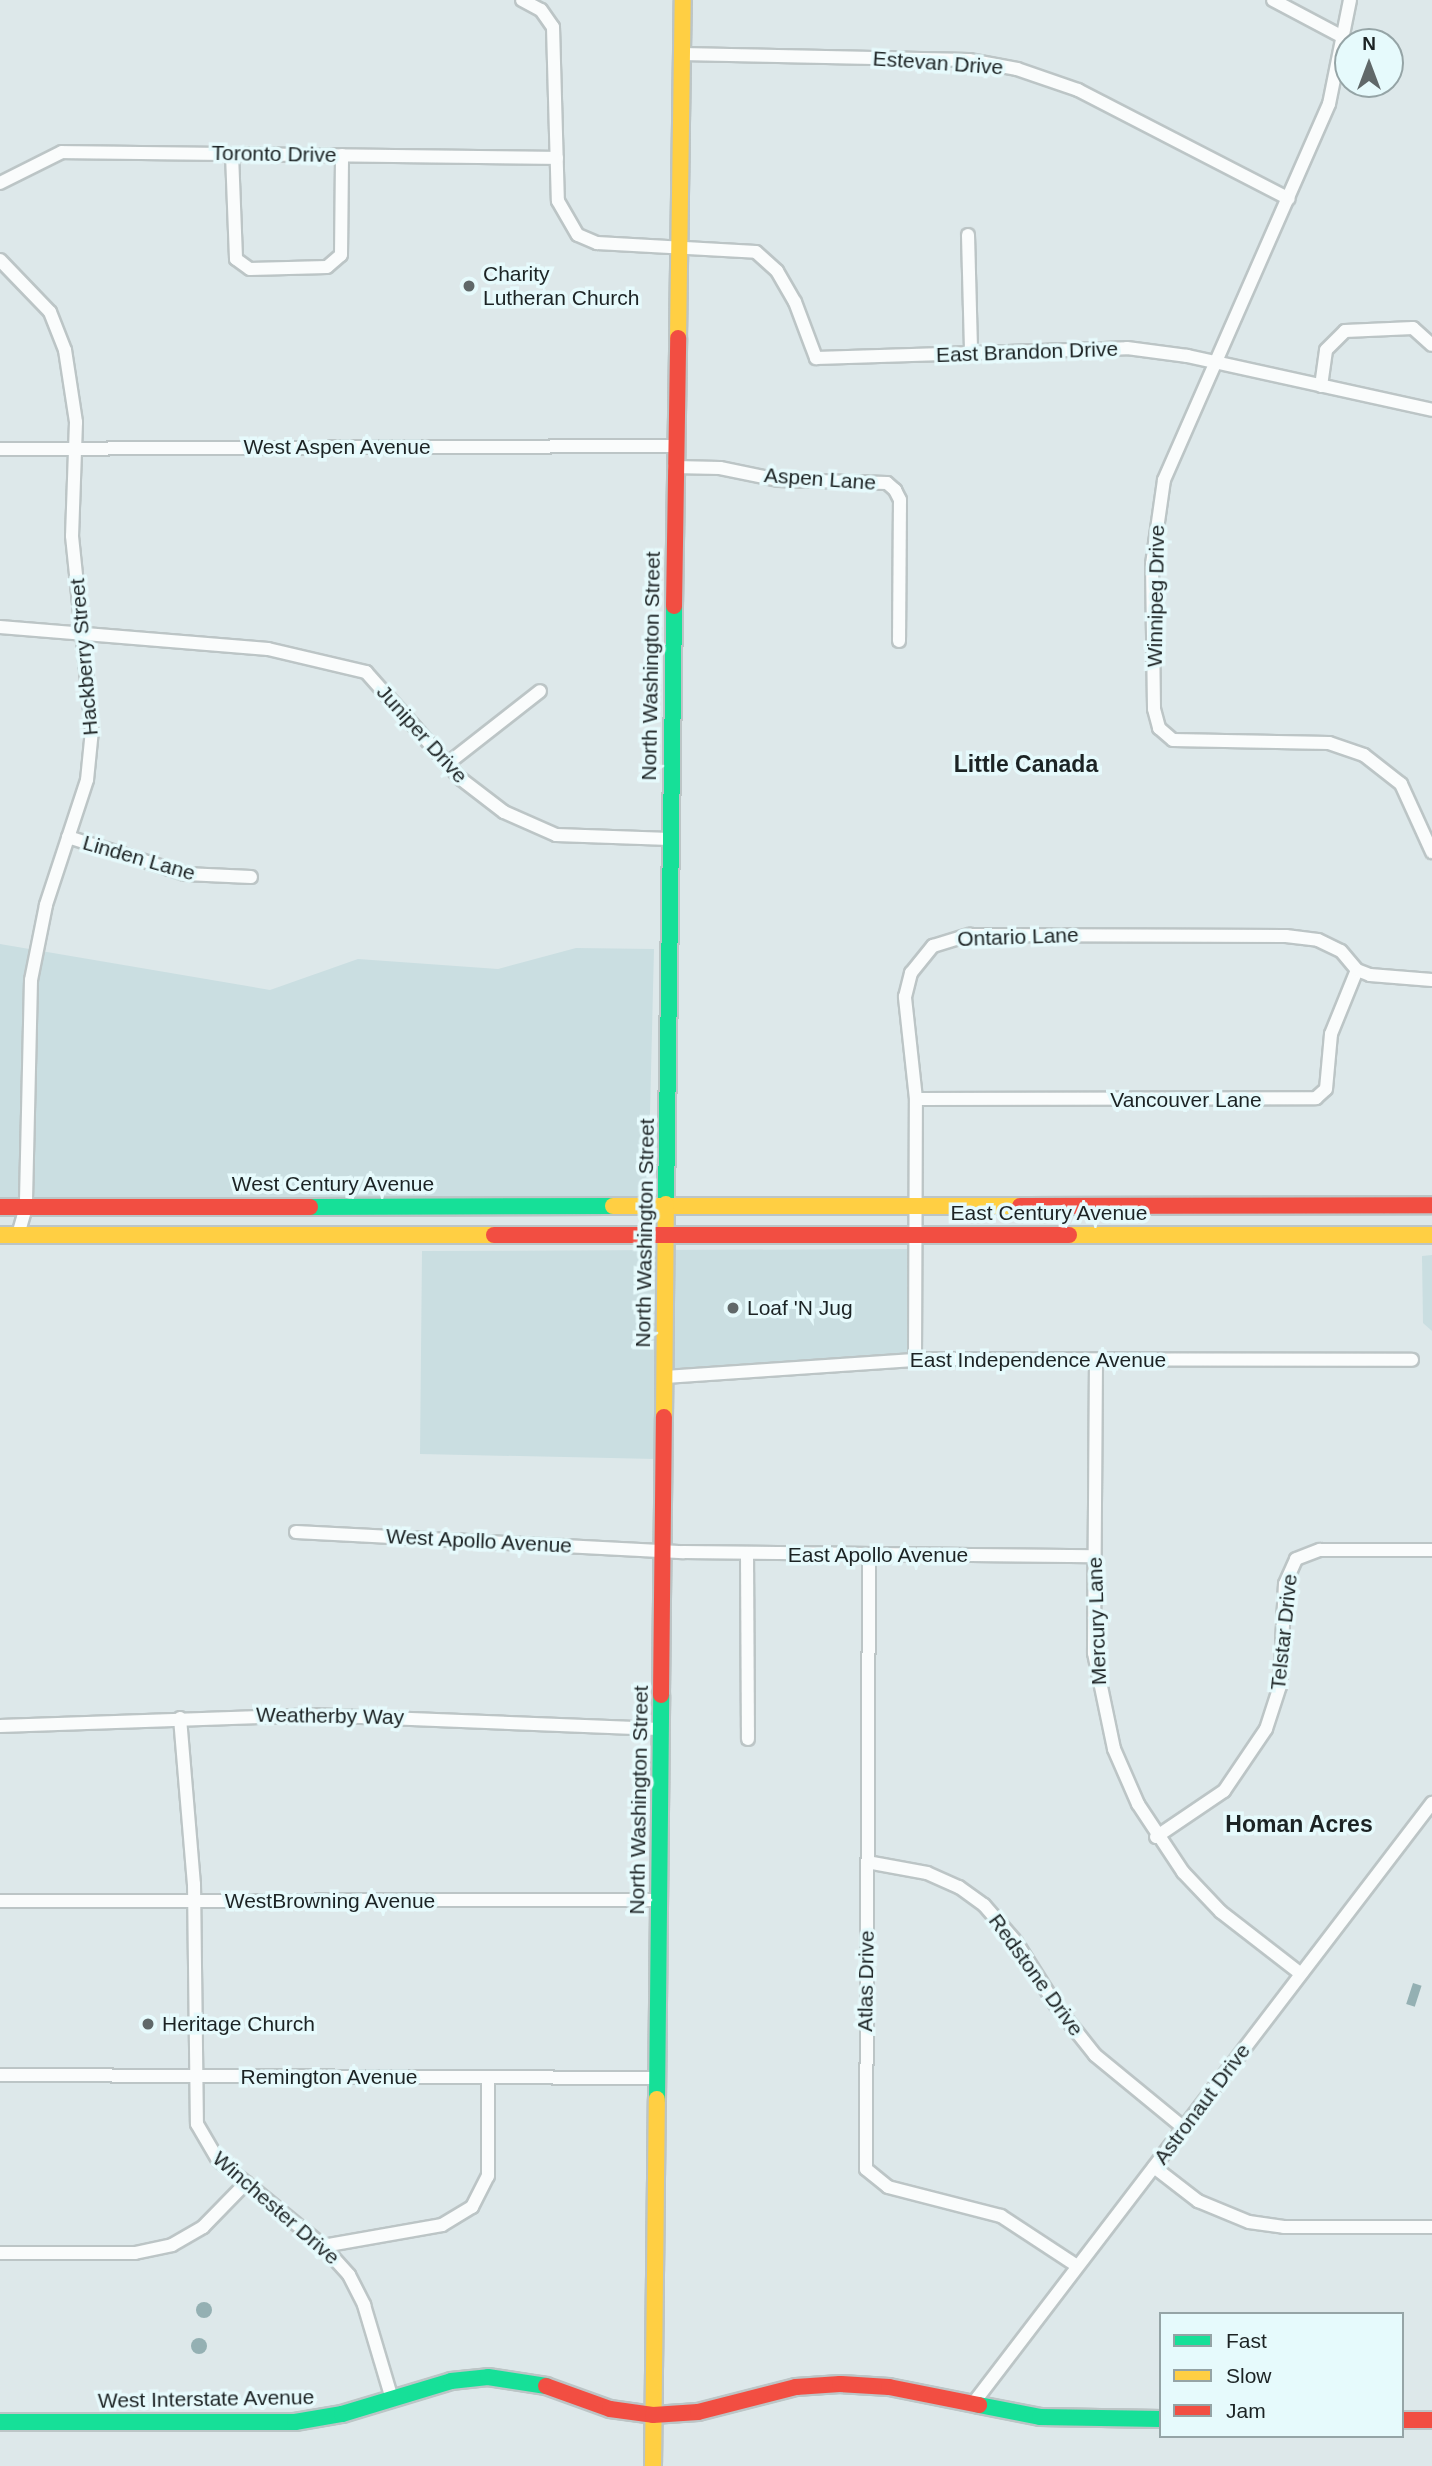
<!DOCTYPE html>
<style>
body{margin:0}
#map{position:relative;width:1432px;height:2466px;overflow:hidden;background:#dde8ea;font-family:Arial,sans-serif}
div>[style]{position:absolute}
.built>*{inset:0;background:#cadee1}
.water>*{inset:0;background:#94b0b3;transform-origin:0 0}
.round{border-radius:50%}
.roads{filter:drop-shadow(2px 0 #bcc5c6) drop-shadow(-2px 0 #bcc5c6) drop-shadow(0 2px #bcc5c6) drop-shadow(0 -2px #bcc5c6)}
.street>*{height:12px;margin:-6px;padding:0 6px;transform-origin:6px;border-radius:6px;background:#fafcfc}
.fast>*{height:16px;margin:-8px;padding:0 8px;transform-origin:8px;border-radius:8px;background:#16e098}
.slow>*{height:16px;margin:-8px;padding:0 8px;transform-origin:8px;border-radius:8px;background:#ffcf43}
.jam>*{height:16px;margin:-8px;padding:0 8px;transform-origin:8px;border-radius:8px;background:#f24e42}
.dots>*{width:19px;height:19px;translate:-50% -50%;box-sizing:border-box;border:4px solid #e6fafc;border-radius:50%}
span{translate:-50% -50%;white-space:nowrap;text-align:center;line-height:1.15;-webkit-text-stroke:7px #e6fafc;paint-order:stroke}
.street-label{font-size:21px;color:#1c2324}
.poi-label{font-size:21px;color:#1c2324}
.left{translate:0 -50%;text-align:left}
.neighbourhood-label{font-size:23px;color:#1c2324;font-weight:700}
.legend{position:absolute;left:1159px;top:2312px;width:245px;height:126px;box-sizing:border-box;background:#e6fafc;border:2px solid #95a4a6;margin:0;padding:9px 12px;list-style:none;font-size:21px;color:#1c2324}
.legend li{display:flex;align-items:center;gap:14px;height:35px}
.legend b{width:35px;border:2px solid #95a4a6}
.north{position:absolute;left:1334px;top:28px;width:70px;height:70px;box-sizing:border-box;background:#e6fafc;border:2px solid #95a4a6;border-radius:50%;rotate:0deg;font-size:19px;font-weight:700;line-height:28px;text-align:center;color:#1c2324}
.north::after{content:'';display:block;margin:auto;width:24px;height:32px;background:#606869;clip-path:polygon(50% 0,100% 100%,50% 72%,0 100%)}
</style>
<div id="map">
<div class="built">
<i style="clip-path:polygon(0 944px,270px 990px,358px 959px,498px 969px,576px 948px,654px 949px,648px 1196px,0 1200px)"></i>
<i style="clip-path:polygon(919px 1249px,919px 1355px,656px 1377px,656px 1459px,420px 1454px,422px 1251px)"></i>
<i style="clip-path:polygon(1432px 1255px,1432px 1331px,1423px 1323px,1422px 1256px)"></i>
</div>
<div class="water">
<i style="left:1413px;top:1983px;width:9px;height:22px;rotate:18deg"></i>
<i class="round" style="left:196px;top:2302px;width:16px;height:16px"></i>
<i class="round" style="left:191px;top:2338px;width:16px;height:16px"></i>
</div>
<div class="roads">
<div class="street">
<i style="left:522px;top:0;width:21px;rotate:28deg"></i>
<i style="left:541px;top:10px;width:21px;rotate:55deg"></i>
<i style="left:553px;top:27px;width:174px;rotate:88.4deg"></i>
<i style="left:558px;top:201px;width:39px;rotate:60deg"></i>
<i style="left:578px;top:235px;width:21px;rotate:23deg"></i>
<i style="left:597px;top:243px;width:159px;rotate:3.2deg"></i>
<i style="left:756px;top:252px;width:28px;rotate:42deg"></i>
<i style="left:777px;top:271px;width:36px;rotate:60deg"></i>
<i style="left:795px;top:302px;width:60px;rotate:69.4deg"></i>
<i style="left:816px;top:358px;width:311px;rotate:-1.8deg"></i>
<i style="left:1127px;top:348px;width:61px;rotate:7.6deg"></i>
<i style="left:1187px;top:356px;width:251px;rotate:12.4deg"></i>
<i style="left:1273px;top:0;width:79px;rotate:27.9deg"></i>
<i style="left:1350px;top:0;width:106px;rotate:101.4deg"></i>
<i style="left:1329px;top:104px;width:411px;rotate:113.7deg"></i>
<i style="left:1164px;top:480px;width:85px;rotate:98.1deg"></i>
<i style="left:1152px;top:564px;width:145px;rotate:89.2deg"></i>
<i style="left:1154px;top:709px;width:20px;rotate:75deg"></i>
<i style="left:1159px;top:728px;width:18px;rotate:41deg"></i>
<i style="left:1173px;top:740px;width:156px;rotate:1.1deg"></i>
<i style="left:1329px;top:743px;width:37px;rotate:19deg"></i>
<i style="left:1364px;top:755px;width:47px;rotate:38.1deg"></i>
<i style="left:1401px;top:784px;width:75px;rotate:65.5deg"></i>
<i style="left:682px;top:54px;width:287px;rotate:1.2deg"></i>
<i style="left:969px;top:60px;width:49px;rotate:10.6deg"></i>
<i style="left:1017px;top:69px;width:65px;rotate:19deg"></i>
<i style="left:1078px;top:90px;width:237px;rotate:27.3deg"></i>
<i style="left:232px;top:154px;width:105px;rotate:87.8deg"></i>
<i style="left:236px;top:259px;width:17px;rotate:36deg"></i>
<i style="left:250px;top:269px;width:77px;rotate:-1.5deg"></i>
<i style="left:327px;top:267px;width:18px;rotate:-41deg"></i>
<i style="left:341px;top:255px;width:100px;rotate:-89.4deg"></i>
<i style="left:0;top:183px;width:69px;rotate:-26.6deg"></i>
<i style="left:62px;top:152px;width:495px;rotate:0.7deg"></i>
<i style="left:968px;top:235px;width:117px;rotate:88.5deg"></i>
<i style="left:0;top:260px;width:72px;rotate:46.1deg"></i>
<i style="left:50px;top:312px;width:41px;rotate:68.5deg"></i>
<i style="left:65px;top:350px;width:73px;rotate:81.3deg"></i>
<i style="left:76px;top:422px;width:114px;rotate:92deg"></i>
<i style="left:72px;top:536px;width:195px;rotate:84.1deg"></i>
<i style="left:92px;top:730px;width:50px;rotate:95.7deg"></i>
<i style="left:87px;top:780px;width:132px;rotate:108.2deg"></i>
<i style="left:46px;top:905px;width:76px;rotate:101.3deg"></i>
<i style="left:31px;top:980px;width:227px;rotate:91.3deg"></i>
<i style="left:26px;top:1207px;width:29px;rotate:106deg"></i>
<i style="left:1321px;top:386px;width:36px;rotate:-82deg"></i>
<i style="left:1326px;top:350px;width:27px;rotate:-45deg"></i>
<i style="left:1345px;top:331px;width:68px;rotate:-2.5deg"></i>
<i style="left:1413px;top:328px;width:25px;rotate:42deg"></i>
<i style="left:0;top:449px;width:674px;rotate:-0.26deg"></i>
<i style="left:674px;top:467px;width:46px;rotate:1.2deg"></i>
<i style="left:720px;top:468px;width:59px;rotate:11.7deg"></i>
<i style="left:778px;top:480px;width:109px;rotate:1.6deg"></i>
<i style="left:887px;top:483px;width:11px;rotate:41deg"></i>
<i style="left:895px;top:490px;width:11px;rotate:63deg"></i>
<i style="left:900px;top:500px;width:141px;rotate:90.4deg"></i>
<i style="left:0;top:627px;width:269px;rotate:4.7deg"></i>
<i style="left:268px;top:649px;width:101px;rotate:13.2deg"></i>
<i style="left:366px;top:672px;width:143px;rotate:48.4deg"></i>
<i style="left:461px;top:779px;width:54px;rotate:37.5deg"></i>
<i style="left:504px;top:812px;width:57px;rotate:23.9deg"></i>
<i style="left:556px;top:835px;width:114px;rotate:2deg"></i>
<i style="left:447px;top:764px;width:118px;rotate:-38.1deg"></i>
<i style="left:68px;top:837px;width:123px;rotate:17.5deg"></i>
<i style="left:185px;top:874px;width:66px;rotate:2.6deg"></i>
<i style="left:916px;top:1099px;width:400px;rotate:-0.1deg"></i>
<i style="left:1316px;top:1098px;width:13px;rotate:-42deg"></i>
<i style="left:1326px;top:1089px;width:55px;rotate:-84.8deg"></i>
<i style="left:1331px;top:1034px;width:69px;rotate:-67.9deg"></i>
<i style="left:915px;top:1360px;width:261px;rotate:-89.8deg"></i>
<i style="left:916px;top:1099px;width:103px;rotate:-96.2deg"></i>
<i style="left:905px;top:997px;width:25px;rotate:-76deg"></i>
<i style="left:911px;top:973px;width:35px;rotate:-51deg"></i>
<i style="left:933px;top:946px;width:39px;rotate:-17deg"></i>
<i style="left:970px;top:935px;width:316px;rotate:0.2deg"></i>
<i style="left:1286px;top:936px;width:32px;rotate:7deg"></i>
<i style="left:1318px;top:940px;width:25px;rotate:26deg"></i>
<i style="left:1341px;top:951px;width:25px;rotate:50deg"></i>
<i style="left:1357px;top:970px;width:14px;rotate:21deg"></i>
<i style="left:1370px;top:975px;width:62px;rotate:4.6deg"></i>
<i style="left:1096px;top:1360px;width:293px;rotate:90.4deg"></i>
<i style="left:1094px;top:1653px;width:98px;rotate:78.2deg"></i>
<i style="left:1114px;top:1749px;width:60px;rotate:66.4deg"></i>
<i style="left:1138px;top:1804px;width:82px;rotate:56.5deg"></i>
<i style="left:1183px;top:1872px;width:55px;rotate:46.5deg"></i>
<i style="left:1221px;top:1912px;width:101px;rotate:37.8deg"></i>
<i style="left:665px;top:1377px;width:264px;rotate:-3.9deg"></i>
<i style="left:928px;top:1359px;width:484px;rotate:0.1deg"></i>
<i style="left:296px;top:1532px;width:388px;rotate:3deg"></i>
<i style="left:683px;top:1552px;width:411px;rotate:0.6deg"></i>
<i style="left:747px;top:1554px;width:185px;rotate:89.7deg"></i>
<i style="left:869px;top:1555px;width:614px;rotate:90.28deg"></i>
<i style="left:866px;top:2169px;width:28px;rotate:39deg"></i>
<i style="left:888px;top:2187px;width:117px;rotate:14.4deg"></i>
<i style="left:1001px;top:2216px;width:91px;rotate:33.3deg"></i>
<i style="left:180px;top:1718px;width:167px;rotate:85.2deg"></i>
<i style="left:194px;top:1884px;width:240px;rotate:89.3deg"></i>
<i style="left:197px;top:2124px;width:42px;rotate:59.7deg"></i>
<i style="left:218px;top:2160px;width:136px;rotate:39.3deg"></i>
<i style="left:323px;top:2246px;width:39px;rotate:48deg"></i>
<i style="left:349px;top:2275px;width:34px;rotate:63deg"></i>
<i style="left:364px;top:2305px;width:98px;rotate:73.4deg"></i>
<i style="left:0;top:1726px;width:311px;rotate:-2deg"></i>
<i style="left:311px;top:1715px;width:349px;rotate:2.3deg"></i>
<i style="left:1156px;top:1837px;width:82px;rotate:-34.1deg"></i>
<i style="left:1224px;top:1791px;width:75px;rotate:-55.9deg"></i>
<i style="left:1266px;top:1729px;width:45px;rotate:-72deg"></i>
<i style="left:1280px;top:1686px;width:102px;rotate:-87.2deg"></i>
<i style="left:1285px;top:1584px;width:27px;rotate:-66deg"></i>
<i style="left:1296px;top:1559px;width:26px;rotate:-21deg"></i>
<i style="left:1320px;top:1550px;width:112px"></i>
<i style="left:867px;top:1862px;width:61px;rotate:10.4deg"></i>
<i style="left:927px;top:1873px;width:35px;rotate:24deg"></i>
<i style="left:959px;top:1887px;width:31px;rotate:36deg"></i>
<i style="left:984px;top:1905px;width:49px;rotate:49.1deg"></i>
<i style="left:1016px;top:1942px;width:77px;rotate:57.8deg"></i>
<i style="left:1057px;top:2007px;width:61px;rotate:51.6deg"></i>
<i style="left:1095px;top:2055px;width:115px;rotate:39.4deg"></i>
<i style="left:0;top:1901px;width:659px;rotate:-0.09deg"></i>
<i style="left:0;top:2075px;width:657px;rotate:0.26deg"></i>
<i style="left:1154px;top:2167px;width:56px;rotate:37.7deg"></i>
<i style="left:1198px;top:2201px;width:55px;rotate:22.4deg"></i>
<i style="left:1249px;top:2222px;width:35px;rotate:8deg"></i>
<i style="left:1284px;top:2227px;width:148px"></i>
<i style="left:323px;top:2246px;width:121px;rotate:-10deg"></i>
<i style="left:442px;top:2225px;width:35px;rotate:-31deg"></i>
<i style="left:472px;top:2207px;width:35px;rotate:-63deg"></i>
<i style="left:488px;top:2176px;width:99px;rotate:-90deg"></i>
<i style="left:0;top:2253px;width:135px"></i>
<i style="left:135px;top:2253px;width:38px;rotate:-12deg"></i>
<i style="left:172px;top:2245px;width:36px;rotate:-30deg"></i>
<i style="left:203px;top:2227px;width:62px;rotate:-45.7deg"></i>
<i style="left:972px;top:2405px;width:758px;rotate:-52.62deg"></i>
</div>
<div class="fast">
<i style="left:666px;top:1204px;width:598px;rotate:-89.23deg"></i>
<i style="left:310px;top:1207px;width:303px;rotate:-0.2deg"></i>
<i style="left:657px;top:2099px;width:404px;rotate:-89.4deg"></i>
<i style="left:979px;top:2405px;width:62px;rotate:11.1deg"></i>
<i style="left:1040px;top:2417px;width:121px;rotate:0.9deg"></i>
<i style="left:0;top:2422px;width:295px"></i>
<i style="left:295px;top:2422px;width:48px;rotate:-9.7deg"></i>
<i style="left:342px;top:2414px;width:114px;rotate:-16.8deg"></i>
<i style="left:451px;top:2381px;width:37px;rotate:-6deg"></i>
<i style="left:488px;top:2377px;width:59px;rotate:8.8deg"></i>
</div>
<div class="slow">
<i style="left:678px;top:338px;width:338px;rotate:-89.2deg"></i>
<i style="left:613px;top:1206px;width:407px"></i>
<i style="left:0;top:1235px;width:494px"></i>
<i style="left:1069px;top:1235px;width:363px"></i>
<i style="left:664px;top:1417px;width:213px;rotate:-89.5deg"></i>
<i style="left:653px;top:2466px;width:367px;rotate:-89.4deg"></i>
</div>
<div class="jam">
<i style="left:674px;top:606px;width:268px;rotate:-89.1deg"></i>
<i style="left:1020px;top:1206px;width:412px;rotate:-0.1deg"></i>
<i style="left:0;top:1207px;width:310px"></i>
<i style="left:494px;top:1235px;width:575px"></i>
<i style="left:661px;top:1695px;width:278px;rotate:-89.4deg"></i>
<i style="left:546px;top:2386px;width:68px;rotate:19.8deg"></i>
<i style="left:610px;top:2409px;width:43px;rotate:7.9deg"></i>
<i style="left:653px;top:2415px;width:45px;rotate:-3.8deg"></i>
<i style="left:698px;top:2412px;width:101px;rotate:-14.3deg"></i>
<i style="left:796px;top:2387px;width:44px;rotate:-3.9deg"></i>
<i style="left:840px;top:2384px;width:49px;rotate:3.5deg"></i>
<i style="left:889px;top:2387px;width:92px;rotate:11.3deg"></i>
<i style="left:1402px;top:2420px;width:30px"></i>
</div>
</div>
<div class="dots">
<i style="left:469px;top:286px;background:#606869"></i>
<i style="left:733px;top:1308px;background:#606869"></i>
<i style="left:148px;top:2024px;background:#606869"></i>
</div>
<div class="street-label">
<span style="left:938px;top:63px;rotate:4deg">Estevan Drive</span>
<span style="left:274px;top:154px;rotate:1deg">Toronto Drive</span>
<span style="left:1027px;top:352px;rotate:-2deg">East Brandon Drive</span>
<span style="left:337px;top:447px">West Aspen Avenue</span>
<span style="left:820px;top:479px;rotate:4deg">Aspen Lane</span>
<span style="left:1156px;top:596px;rotate:-89deg">Winnipeg Drive</span>
<span style="left:84px;top:657px;rotate:-95deg">Hackberry Street</span>
<span style="left:651px;top:666px;rotate:-89deg">North Washington Street</span>
<span style="left:422px;top:734px;rotate:48deg">Juniper Drive</span>
<span style="left:139px;top:858px;rotate:16deg">Linden Lane</span>
<span style="left:1018px;top:937px;rotate:-2deg">Ontario Lane</span>
<span style="left:1186px;top:1100px">Vancouver Lane</span>
<span style="left:333px;top:1184px">West Century Avenue</span>
<span style="left:1049px;top:1213px">East Century Avenue</span>
<span style="left:645px;top:1233px;rotate:-89deg">North Washington Street</span>
<span style="left:1038px;top:1360px">East Independence Avenue</span>
<span style="left:479px;top:1541px;rotate:3deg">West Apollo Avenue</span>
<span style="left:878px;top:1555px">East Apollo Avenue</span>
<span style="left:1097px;top:1621px;rotate:-92deg">Mercury Lane</span>
<span style="left:1284px;top:1632px;rotate:-84deg">Telstar Drive</span>
<span style="left:330px;top:1716px;rotate:1deg">Weatherby Way</span>
<span style="left:639px;top:1800px;rotate:-89deg">North Washington Street</span>
<span style="left:330px;top:1901px">WestBrowning Avenue</span>
<span style="left:1036px;top:1975px;rotate:54deg">Redstone Drive</span>
<span style="left:866px;top:1981px;rotate:-89deg">Atlas Drive</span>
<span style="left:329px;top:2077px">Remington Avenue</span>
<span style="left:1202px;top:2104px;rotate:-53deg">Astronaut Drive</span>
<span style="left:276px;top:2208px;rotate:41deg">Winchester Drive</span>
<span style="left:206px;top:2399px;rotate:-1deg">West Interstate Avenue</span>
</div>
<div class="poi-label">
<span class="left" style="left:483px;top:286px">Charity<br>Lutheran Church</span>
<span class="left" style="left:747px;top:1308px">Loaf 'N Jug</span>
<span class="left" style="left:162px;top:2024px">Heritage Church</span>
</div>
<div class="neighbourhood-label">
<span style="left:1026px;top:764px">Little Canada</span>
<span style="left:1299px;top:1824px">Homan Acres</span>
</div>
<ul class="legend">
<li><b style="height:9px;background:#16e098"></b>Fast</li>
<li><b style="height:9px;background:#ffcf43"></b>Slow</li>
<li><b style="height:9px;background:#f24e42"></b>Jam</li>
</ul>
<div class="north">N</div>
</div>
